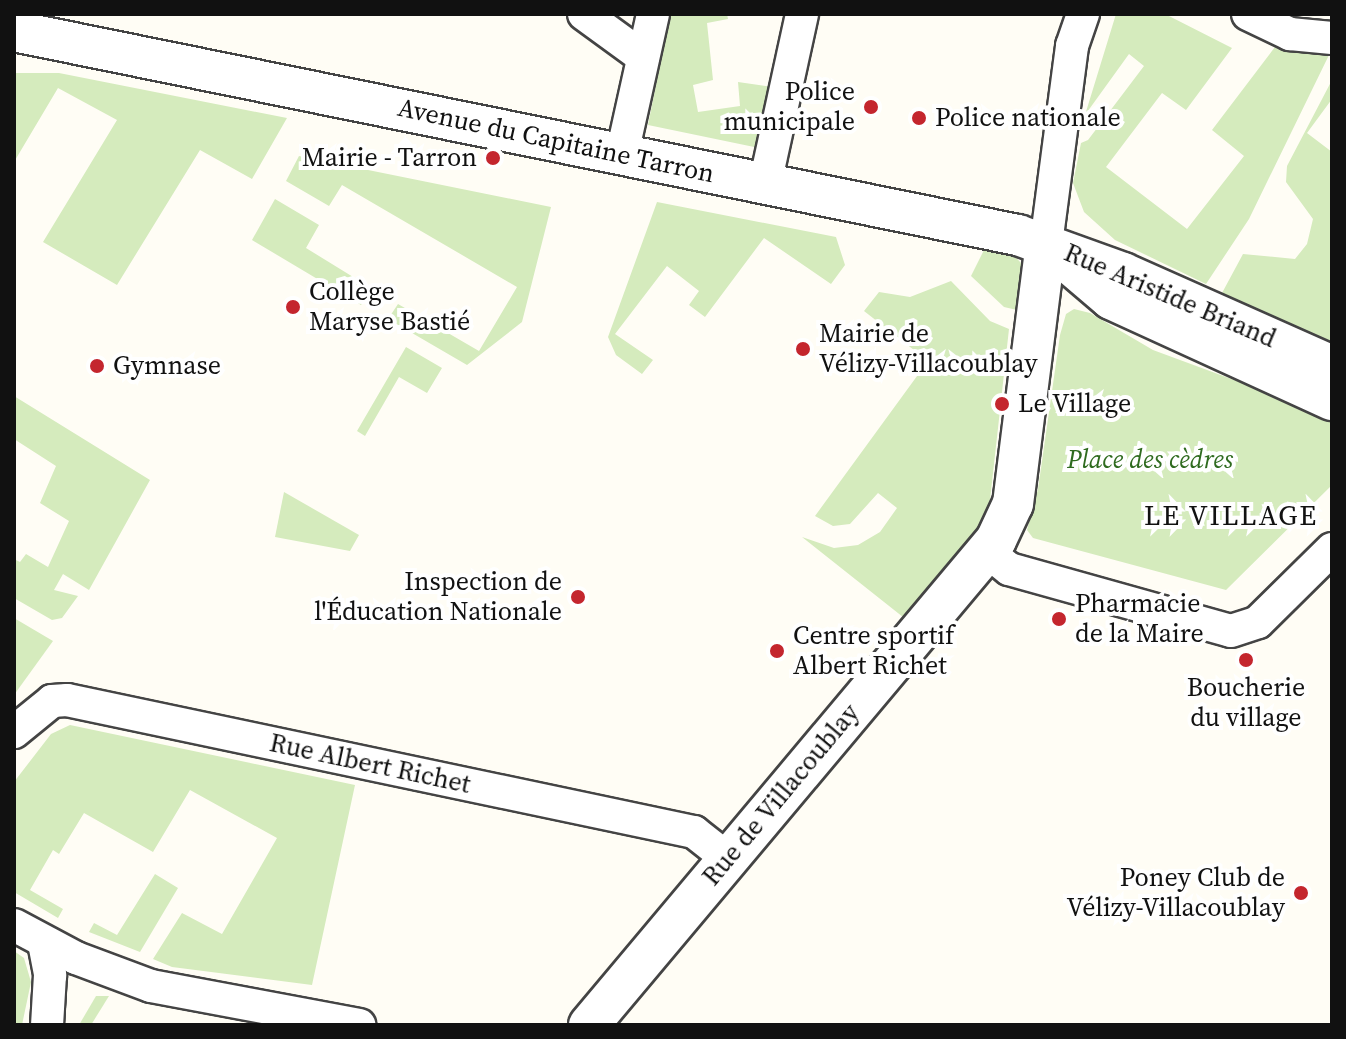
<!DOCTYPE html>
<meta charset="utf-8">
<style>
body{margin:0}
#map{position:relative;width:1346px;height:1039px;overflow:hidden;background:#fffdf5;font-family:"Source Serif 4",serif}
div>[style]{position:absolute}
.green>*{inset:0;background:#d5ebbd}
.roads{filter:drop-shadow(2px 0 #444) drop-shadow(-2px 0 #444) drop-shadow(0 2px #444) drop-shadow(0 -2px #444)}
.minor>*{height:32px;margin:-16px;padding:0 16px;transform-origin:16px;border-radius:16px;background:#fff}
.tertiary>*{height:40px;margin:-20px;padding:0 20px;transform-origin:20px;border-radius:20px;background:#fff}
.dots>*{width:22px;height:22px;translate:-50% -50%;box-sizing:border-box;border:4px solid #fff;border-radius:50%}
span{translate:-50% -50%;white-space:nowrap;text-align:center;line-height:1.15;-webkit-text-stroke:8px #fff;paint-order:stroke}
.poi-label{font-size:26px;color:#111}
.right{translate:-100% -50%;text-align:right}
.left{translate:0 -50%;text-align:left}
.street-label{font-size:26px;color:#111}
.park-label{font-size:26px;color:#2f6b1f;font-style:italic}
.neighbourhood-label{font-size:28px;color:#111;letter-spacing:2px}
.frame{position:absolute;inset:0;border:16px solid #111;pointer-events:none}
</style>
<div id="map">
<div class="green">
<i style="clip-path:polygon(670px 14px,727px 14px,728px 19px,707px 23px,713px 80px,693px 85px,698px 112px,740px 106px,738px 82px,773px 87px,759px 148px,648px 125px)"></i>
<i style="clip-path:polygon(1116px 14px,1165px 14px,1232px 48px,1186px 110px,1162px 93px,1106px 167px,1187px 229px,1244px 156px,1212px 130px,1275px 47px,1329px 55px,1249px 219px,1206px 284px,1115px 240px,1084px 212px,1073px 183px,1081px 143px,1088px 140px,1144px 66px,1129px 54px,1085px 115px)"></i>
<i style="clip-path:polygon(14px 73px,59px 73px,287px 118px,252px 179px,200px 150px,117px 285px,43px 242px,117px 120px,58px 88px,14px 162px)"></i>
<i style="clip-path:polygon(1332px 80px,1332px 99px,1307px 133px,1332px 152px,1332px 344px,1222px 293px,1243px 254px,1295px 259px,1307px 244px,1313px 219px,1286px 182px,1287px 166px)"></i>
<i style="clip-path:polygon(299px 156px,551px 207px,522px 322px,467px 365px,388px 319px,398px 304px,479px 351px,517px 287px,342px 185px,329px 206px,286px 181px)"></i>
<i style="clip-path:polygon(275px 199px,319px 225px,306px 248px,371px 288px,361px 305px,252px 240px)"></i>
<i style="clip-path:polygon(657px 202px,836px 237px,845px 265px,831px 284px,764px 238px,705px 317px,689px 305px,699px 291px,667px 266px,615px 334px,653px 360px,642px 374px,616px 355px,608px 337px)"></i>
<i style="clip-path:polygon(988px 242px,1011px 252px,1021px 263px,1026px 312px,1004px 307px,971px 276px)"></i>
<i style="clip-path:polygon(951px 281px,990px 321px,1009px 329px,989px 509px,973px 539px,908px 621px,802px 537px,834px 548px,858px 545px,880px 532px,897px 508px,878px 493px,850px 524px,833px 526px,815px 516px,928px 361px,864px 311px,879px 292px,910px 297px)"></i>
<i style="clip-path:polygon(1074px 309px,1090px 313px,1153px 350px,1332px 416px,1332px 485px,1226px 590px,1033px 538px,1027px 530px,1038px 489px,1060px 335px,1066px 314px)"></i>
<i style="clip-path:polygon(406px 347px,442px 368px,427px 393px,399px 377px,365px 436px,357px 431px)"></i>
<i style="clip-path:polygon(14px 396px,150px 480px,89px 590px,63px 574px,54px 590px,78px 596px,62px 618px,52px 620px,14px 598px,14px 559px,20px 562px,26px 554px,48px 567px,69px 521px,40px 503px,56px 466px,14px 439px)"></i>
<i style="clip-path:polygon(284px 492px,359px 535px,350px 551px,275px 537px)"></i>
<i style="clip-path:polygon(14px 618px,53px 641px,14px 695px)"></i>
<i style="clip-path:polygon(70px 725px,355px 785px,312px 985px,172px 967px,153px 959px,182px 913px,222px 934px,277px 838px,190px 790px,153px 852px,84px 813px,59px 854px,53px 850px,30px 890px,63px 909px,58px 918px,14px 892px,14px 782px,51px 734px)"></i>
<i style="clip-path:polygon(155px 874px,178px 888px,140px 952px,89px 932px,94px 923px,117px 935px)"></i>
<i style="clip-path:polygon(14px 951px,24px 958px,31px 982px,22px 1025px,14px 1025px)"></i>
<i style="clip-path:polygon(96px 996px,109px 996px,91px 1025px,79px 1025px)"></i>
</div>
<div class="roads">
<div class="minor">
<i style="left:584px;top:14px;width:73px;rotate:36.1deg"></i>
<i style="left:1248px;top:14px;width:47px;rotate:25.5deg"></i>
<i style="left:1290px;top:34px;width:42px;rotate:5.4deg"></i>
<i style="left:622px;top:154px;width:143px;rotate:-77.5deg"></i>
<i style="left:765px;top:184px;width:174px;rotate:-77.7deg"></i>
<i style="left:1046px;top:244px;width:200px;rotate:-82.5deg"></i>
<i style="left:1072px;top:46px;width:34px;rotate:-71deg"></i>
<i style="left:988px;top:552px;width:27px;rotate:39deg"></i>
<i style="left:1009px;top:569px;width:230px;rotate:15.6deg"></i>
<i style="left:1231px;top:631px;width:28px;rotate:-18deg"></i>
<i style="left:1258px;top:622px;width:104px;rotate:-44.6deg"></i>
<i style="left:14px;top:732px;width:49px;rotate:-39.2deg"></i>
<i style="left:52px;top:701px;width:15px;rotate:-4deg"></i>
<i style="left:67px;top:700px;width:641px;rotate:11.89deg"></i>
<i style="left:694px;top:832px;width:42px;rotate:38.2deg"></i>
<i style="left:14px;top:925px;width:70px;rotate:28deg"></i>
<i style="left:76px;top:958px;width:80px;rotate:20.5deg"></i>
<i style="left:151px;top:986px;width:212px;rotate:10.6deg"></i>
<i style="left:44px;top:943px;width:33px;rotate:79deg"></i>
<i style="left:50px;top:975px;width:50px;rotate:93.4deg"></i>
</div>
<div class="tertiary">
<i style="left:14px;top:31px;width:1025px;rotate:11.49deg"></i>
<i style="left:1018px;top:235px;width:112px;rotate:19.9deg"></i>
<i style="left:1123px;top:273px;width:229px;rotate:24deg"></i>
<i style="left:1070px;top:264px;width:54px;rotate:40.5deg"></i>
<i style="left:1111px;top:299px;width:243px;rotate:24.6deg"></i>
<i style="left:589px;top:1025px;width:633px;rotate:-50deg"></i>
<i style="left:996px;top:540px;width:40px;rotate:-65deg"></i>
<i style="left:1013px;top:504px;width:262px;rotate:-82.8deg"></i>
</div>
</div>
<div class="dots">
<i style="left:871px;top:107px;background:#c4262e"></i>
<i style="left:919px;top:118px;background:#c4262e"></i>
<i style="left:493px;top:158px;background:#c4262e"></i>
<i style="left:293px;top:307px;background:#c4262e"></i>
<i style="left:803px;top:349px;background:#c4262e"></i>
<i style="left:97px;top:366px;background:#c4262e"></i>
<i style="left:1002px;top:404px;background:#c4262e"></i>
<i style="left:578px;top:597px;background:#c4262e"></i>
<i style="left:1059px;top:619px;background:#c4262e"></i>
<i style="left:777px;top:651px;background:#c4262e"></i>
<i style="left:1246px;top:660px;background:#c4262e"></i>
<i style="left:1301px;top:893px;background:#c4262e"></i>
</div>
<div class="poi-label">
<span class="right" style="left:855px;top:107px">Police<br>municipale</span>
<span class="left" style="left:935px;top:118px">Police nationale</span>
<span class="right" style="left:477px;top:158px">Mairie - Tarron</span>
<span class="left" style="left:309px;top:307px">Collège<br>Maryse Bastié</span>
<span class="left" style="left:819px;top:349px">Mairie de<br>Vélizy-Villacoublay</span>
<span class="left" style="left:113px;top:366px">Gymnase</span>
<span class="left" style="left:1018px;top:404px">Le Village</span>
<span class="right" style="left:562px;top:597px">Inspection de<br>l'Éducation Nationale</span>
<span class="left" style="left:1075px;top:619px">Pharmacie<br>de la Maire</span>
<span class="left" style="left:793px;top:651px">Centre sportif<br>Albert Richet</span>
<span style="left:1246px;top:703px">Boucherie<br>du village</span>
<span class="right" style="left:1285px;top:893px">Poney Club de<br>Vélizy-Villacoublay</span>
</div>
<div class="street-label">
<span style="left:556px;top:141px;rotate:12deg">Avenue du Capitaine Tarron</span>
<span style="left:1170px;top:296px;rotate:23deg">Rue Aristide Briand</span>
<span style="left:370px;top:764px;rotate:12deg">Rue Albert Richet</span>
<span style="left:781px;top:795px;rotate:-50deg">Rue de Villacoublay</span>
</div>
<div class="park-label">
<span style="left:1150px;top:460px">Place des cèdres</span>
</div>
<div class="neighbourhood-label">
<span style="left:1231px;top:515px">LE VILLAGE</span>
</div>
<div class="frame"></div>
</div>
